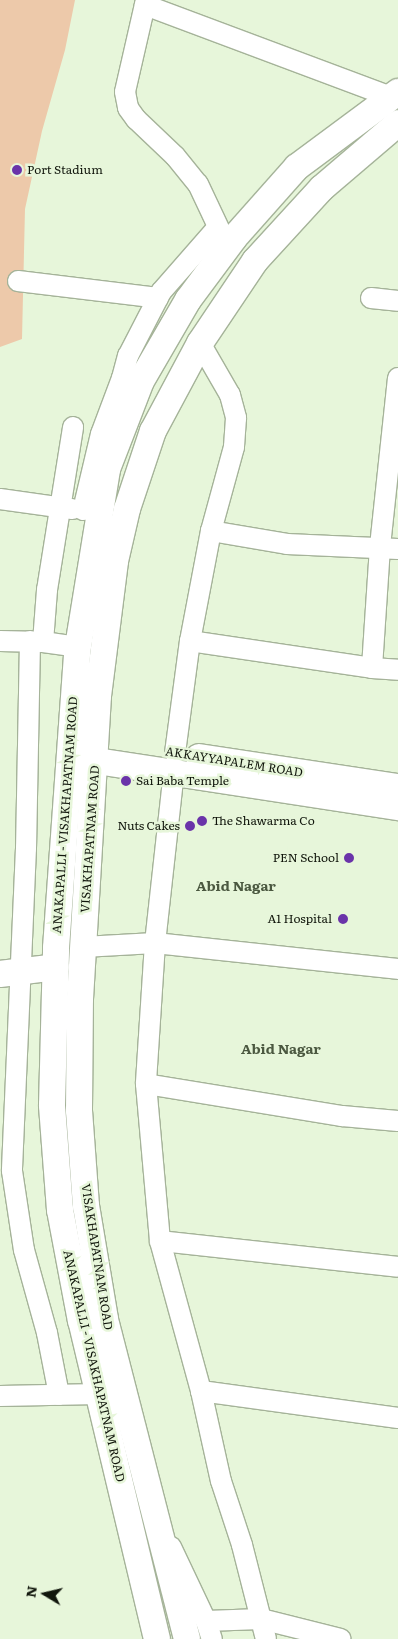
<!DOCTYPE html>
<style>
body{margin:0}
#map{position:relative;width:398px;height:1639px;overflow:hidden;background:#e7f6da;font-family:Literata,serif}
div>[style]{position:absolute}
.green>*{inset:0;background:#edc9aa}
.roads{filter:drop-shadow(1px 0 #a5b399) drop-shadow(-1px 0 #a5b399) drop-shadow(0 1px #a5b399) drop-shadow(0 -1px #a5b399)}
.minor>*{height:20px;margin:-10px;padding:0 10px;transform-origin:10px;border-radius:10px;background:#fff}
.major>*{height:26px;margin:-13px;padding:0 13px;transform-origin:13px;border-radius:13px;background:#fff}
.dots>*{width:14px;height:14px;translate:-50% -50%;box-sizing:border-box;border:2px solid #e7f6da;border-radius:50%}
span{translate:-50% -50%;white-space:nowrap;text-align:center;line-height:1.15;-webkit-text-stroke:5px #e7f6da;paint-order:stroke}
.poi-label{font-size:12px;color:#11160c}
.left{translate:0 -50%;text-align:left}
.right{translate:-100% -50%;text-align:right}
.street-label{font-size:12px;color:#11160c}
.neighbourhood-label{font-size:14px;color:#4b5840;font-weight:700}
.north{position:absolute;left:20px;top:1569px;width:50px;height:50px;-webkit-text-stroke:4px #e7f6da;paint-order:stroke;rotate:279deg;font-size:14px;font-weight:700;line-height:20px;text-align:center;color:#11160c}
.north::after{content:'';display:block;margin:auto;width:18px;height:22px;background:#11160c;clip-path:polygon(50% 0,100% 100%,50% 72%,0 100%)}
</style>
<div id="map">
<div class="green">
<i style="clip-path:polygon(0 0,75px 0,65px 50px,42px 131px,25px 209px,22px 339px,0 347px)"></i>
</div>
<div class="roads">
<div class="minor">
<i style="left:146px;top:0;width:94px;rotate:102.9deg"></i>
<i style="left:125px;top:92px;width:16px;rotate:79deg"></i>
<i style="left:128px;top:108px;width:14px;rotate:54deg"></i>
<i style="left:136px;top:119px;width:54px;rotate:43.5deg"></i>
<i style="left:175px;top:156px;width:36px;rotate:51deg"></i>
<i style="left:198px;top:184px;width:61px;rotate:64.7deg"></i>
<i style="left:145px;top:5px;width:263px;rotate:20.5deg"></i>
<i style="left:18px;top:281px;width:141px;rotate:6.9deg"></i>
<i style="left:371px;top:298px;width:27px;rotate:6deg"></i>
<i style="left:200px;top:343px;width:60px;rotate:60deg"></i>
<i style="left:230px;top:395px;width:24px;rotate:75deg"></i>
<i style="left:236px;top:418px;width:29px;rotate:94deg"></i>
<i style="left:234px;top:447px;width:87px;rotate:105.3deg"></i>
<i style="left:398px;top:378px;width:170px;rotate:96.1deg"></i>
<i style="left:380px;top:547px;width:121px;rotate:93.8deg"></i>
<i style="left:372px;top:668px;width:26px;rotate:4deg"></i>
<i style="left:0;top:499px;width:73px;rotate:7.9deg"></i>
<i style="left:83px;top:510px;width:78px;rotate:-76.7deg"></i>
<i style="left:101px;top:434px;width:60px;rotate:-69.4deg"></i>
<i style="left:122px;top:378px;width:23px;rotate:-75deg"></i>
<i style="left:128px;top:356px;width:72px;rotate:-62.7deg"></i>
<i style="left:161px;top:292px;width:86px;rotate:-48.8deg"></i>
<i style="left:0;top:641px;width:43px;rotate:1.3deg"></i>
<i style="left:43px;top:642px;width:35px;rotate:8deg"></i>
<i style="left:30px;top:641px;width:207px;rotate:91.1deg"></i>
<i style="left:26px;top:848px;width:323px;rotate:92.5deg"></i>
<i style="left:12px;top:1171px;width:80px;rotate:81.4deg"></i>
<i style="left:24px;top:1250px;width:86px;rotate:74.5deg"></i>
<i style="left:47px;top:1333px;width:63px;rotate:79deg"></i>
<i style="left:190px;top:641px;width:112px;rotate:-79.2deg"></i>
<i style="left:211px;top:531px;width:77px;rotate:9.7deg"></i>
<i style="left:287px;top:544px;width:111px;rotate:2.6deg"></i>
<i style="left:43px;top:642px;width:52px;rotate:-85.6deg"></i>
<i style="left:47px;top:590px;width:165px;rotate:-80.9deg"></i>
<i style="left:175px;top:753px;width:113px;rotate:-82.4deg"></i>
<i style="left:190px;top:641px;width:184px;rotate:8.4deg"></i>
<i style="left:174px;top:771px;width:173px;rotate:96.3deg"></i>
<i style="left:155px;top:943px;width:141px;rotate:93.7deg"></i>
<i style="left:146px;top:1084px;width:199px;rotate:9.3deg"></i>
<i style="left:342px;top:1116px;width:56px;rotate:5.1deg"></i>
<i style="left:83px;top:947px;width:72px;rotate:-3.2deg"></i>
<i style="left:155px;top:943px;width:244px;rotate:6.1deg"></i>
<i style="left:146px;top:1084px;width:158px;rotate:84.9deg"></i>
<i style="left:160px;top:1241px;width:239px;rotate:6.2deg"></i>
<i style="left:160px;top:1241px;width:156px;rotate:74.7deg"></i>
<i style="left:201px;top:1391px;width:199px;rotate:7.8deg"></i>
<i style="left:201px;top:1391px;width:92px;rotate:77.5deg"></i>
<i style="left:221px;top:1481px;width:67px;rotate:71.8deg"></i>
<i style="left:242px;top:1545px;width:97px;rotate:75.7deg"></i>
<i style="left:0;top:1396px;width:99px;rotate:-1.2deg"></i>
<i style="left:171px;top:1547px;width:82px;rotate:64.7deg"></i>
<i style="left:206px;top:1621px;width:19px;rotate:72deg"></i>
<i style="left:206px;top:1621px;width:55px;rotate:-2.1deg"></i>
<i style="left:261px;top:1619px;width:82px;rotate:14deg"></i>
</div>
<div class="major">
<i style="left:199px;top:757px;width:201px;rotate:8.6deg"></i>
<i style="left:77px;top:758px;width:325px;rotate:8.7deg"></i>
<i style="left:0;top:974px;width:56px;rotate:-7.1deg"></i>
<i style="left:157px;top:1639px;width:327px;rotate:-103.4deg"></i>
<i style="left:81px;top:1321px;width:113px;rotate:-100.7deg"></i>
<i style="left:60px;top:1210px;width:105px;rotate:-94.4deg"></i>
<i style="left:52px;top:1105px;width:157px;rotate:-88.5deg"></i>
<i style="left:56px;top:948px;width:296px;rotate:-85.9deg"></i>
<i style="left:77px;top:653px;width:186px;rotate:-80.7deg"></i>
<i style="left:107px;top:469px;width:94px;rotate:-68.9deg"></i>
<i style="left:141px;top:381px;width:94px;rotate:-59.9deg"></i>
<i style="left:188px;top:300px;width:77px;rotate:-53.4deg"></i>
<i style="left:234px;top:238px;width:95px;rotate:-48.4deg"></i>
<i style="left:297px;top:167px;width:126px;rotate:-36.6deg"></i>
<i style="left:187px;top:1639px;width:330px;rotate:-104.4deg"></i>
<i style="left:105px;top:1319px;width:115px;rotate:-99.5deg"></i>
<i style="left:86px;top:1206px;width:96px;rotate:-94.2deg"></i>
<i style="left:79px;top:1110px;width:111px;rotate:-89.5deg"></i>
<i style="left:80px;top:999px;width:304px;rotate:-86.6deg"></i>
<i style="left:98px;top:696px;width:136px;rotate:-82.8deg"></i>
<i style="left:115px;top:561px;width:53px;rotate:-77deg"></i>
<i style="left:127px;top:509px;width:82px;rotate:-71.6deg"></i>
<i style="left:153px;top:431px;width:100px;rotate:-61.9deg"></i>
<i style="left:200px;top:343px;width:99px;rotate:-56.1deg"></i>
<i style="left:255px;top:261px;width:99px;rotate:-47.5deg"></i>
<i style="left:322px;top:188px;width:100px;rotate:-40.5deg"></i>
</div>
</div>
<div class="dots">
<i style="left:17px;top:170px;background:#6a33a9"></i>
<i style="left:126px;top:781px;background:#6a33a9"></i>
<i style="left:202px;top:821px;background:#6a33a9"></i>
<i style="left:190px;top:826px;background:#6a33a9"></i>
<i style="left:349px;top:858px;background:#6a33a9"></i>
<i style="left:343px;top:919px;background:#6a33a9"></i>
</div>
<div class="poi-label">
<span class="left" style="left:27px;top:170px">Port Stadium</span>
<span class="left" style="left:136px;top:781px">Sai Baba Temple</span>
<span class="left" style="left:212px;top:821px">The Shawarma Co</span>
<span class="right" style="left:180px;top:826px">Nuts Cakes</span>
<span class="right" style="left:339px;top:858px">PEN School</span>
<span class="right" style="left:332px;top:919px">A1 Hospital</span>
</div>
<div class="street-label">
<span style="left:234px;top:762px;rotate:9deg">AKKAYYAPALEM ROAD</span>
<span style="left:65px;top:815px;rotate:-86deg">ANAKAPALLI - VISAKHAPATNAM ROAD</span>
<span style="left:90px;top:839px;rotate:-86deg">VISAKHAPATNAM ROAD</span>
<span style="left:97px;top:1257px;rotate:81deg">VISAKHAPATNAM ROAD</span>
<span style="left:94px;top:1366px;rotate:77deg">ANAKAPALLI - VISAKHAPATNAM ROAD</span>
</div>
<div class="neighbourhood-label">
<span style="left:236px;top:885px">Abid Nagar</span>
<span style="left:281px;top:1048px">Abid Nagar</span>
</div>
<div class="north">N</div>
</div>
